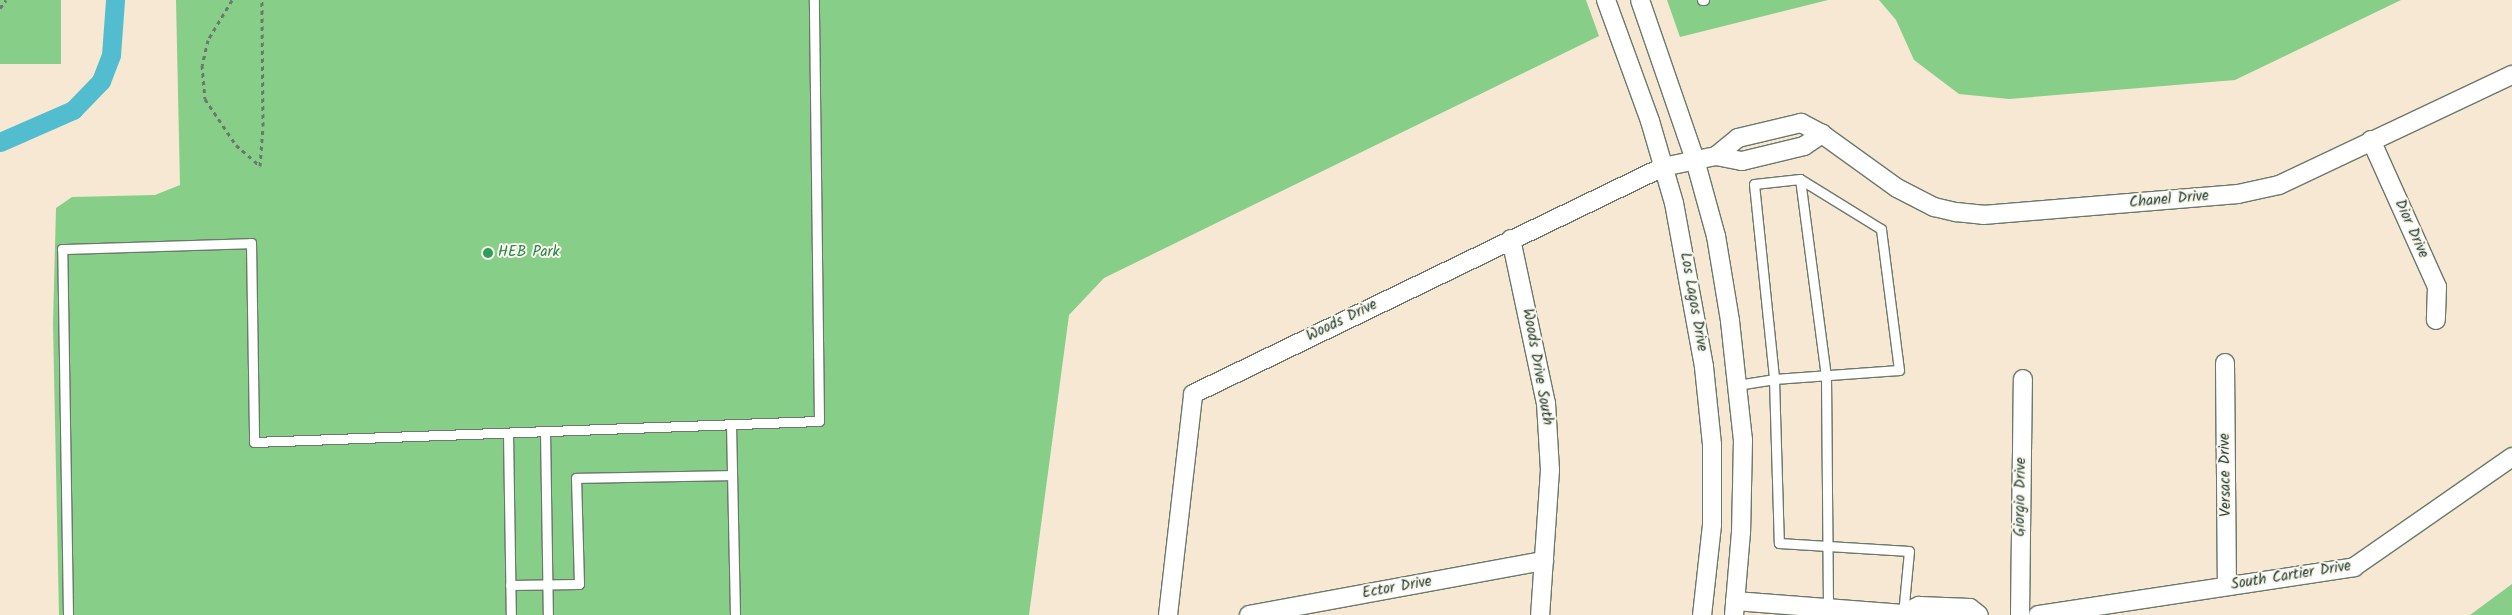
<!DOCTYPE html>
<style>
body{margin:0}
#map{position:relative;width:2512px;height:615px;overflow:hidden;background:#f6e8d2;font-family:Kalam,sans-serif}
div>[style]{position:absolute}
.green>*{inset:0;background:#87ce89;transform-origin:0 0}
.canal>*{height:19px;margin:-9.5px;padding:0 9.5px;transform-origin:9.5px;border-radius:9.5px;background:#53bdd0}
.path>*{height:3px;margin-top:-1.5px;transform-origin:0;background:repeating-linear-gradient(90deg,#6a796b 0 4px,transparent 0 8px)}
.roads{filter:drop-shadow(1px 0 #6a796b) drop-shadow(-1px 0 #6a796b) drop-shadow(0 1px #6a796b) drop-shadow(0 -1px #6a796b)}
.service>*{height:9px;margin:-4.5px;padding:0 4.5px;transform-origin:4.5px;border-radius:4.5px;background:#fff}
.minor>*{height:18px;margin:-9px;padding:0 9px;transform-origin:9px;border-radius:9px;background:#fff}
.dots>*{width:14px;height:14px;translate:-50% -50%;box-sizing:border-box;border:2px solid #fbf7ec;border-radius:50%}
span{translate:-50% -50%;white-space:nowrap;text-align:center;line-height:1.15;-webkit-text-stroke:4px #fbf7ec;paint-order:stroke}
.street-label{font-size:15px;color:#1f3d34}
.leisure-label{font-size:15px;color:#27864d}
.left{translate:0 -50%;text-align:left}
</style>
<div id="map">
<div class="green">
<i style="left:0;top:0;width:61px;height:64px"></i>
<i style="clip-path:polygon(176px 0,1586px 0,1599px 36px,1104px 278px,1069px 315px,1029px 615px,59px 615px,53px 324px,56px 208px,72px 197px,155px 195px,180px 185px)"></i>
<i style="clip-path:polygon(1667px 0,1828px 0,1680px 37px)"></i>
<i style="clip-path:polygon(1879px 0,2401px 0,2235px 80px,2009px 99px,1959px 94px,1914px 60px,1896px 20px)"></i>
<i style="clip-path:polygon(2512px 584px,2512px 615px,2470px 615px)"></i>
</div>
<div class="canal">
<i style="left:0;top:142px;width:80px;rotate:-23.7deg"></i>
<i style="left:73px;top:110px;width:40px;rotate:-46deg"></i>
<i style="left:101px;top:81px;width:28px;rotate:-69deg"></i>
<i style="left:111px;top:55px;width:55px;rotate:-85.8deg"></i>
</div>
<div class="path">
<i style="left:232px;top:0;width:47px;rotate:121deg"></i>
<i style="left:208px;top:40px;width:26px;rotate:103deg"></i>
<i style="left:202px;top:65px;width:34px;rotate:85deg"></i>
<i style="left:205px;top:99px;width:55px;rotate:56deg"></i>
<i style="left:236px;top:145px;width:32px;rotate:41deg"></i>
<i style="left:260px;top:166px;width:40px;rotate:-85.7deg"></i>
<i style="left:263px;top:126px;width:126px;rotate:-90.5deg"></i>
<i style="left:0;top:8px;width:10px;rotate:-53deg"></i>
</div>
<div class="roads">
<div class="service">
<i style="left:1702px;top:0;width:2px"></i>
<i style="left:1800px;top:179px;width:199px;rotate:82.5deg"></i>
<i style="left:1826px;top:376px;width:232px;rotate:89.5deg"></i>
<i style="left:1737px;top:385px;width:37px;rotate:-9deg"></i>
<i style="left:1774px;top:379px;width:125px;rotate:-4.1deg"></i>
<i style="left:1899px;top:370px;width:142px;rotate:-97.3deg"></i>
<i style="left:1881px;top:229px;width:95px;rotate:-148.3deg"></i>
<i style="left:1800px;top:179px;width:46px;rotate:173.8deg"></i>
<i style="left:1754px;top:184px;width:196px;rotate:84.1deg"></i>
<i style="left:1774px;top:379px;width:164px;rotate:88.3deg"></i>
<i style="left:1779px;top:543px;width:130px;rotate:3.5deg"></i>
<i style="left:1909px;top:551px;width:63px;rotate:95.4deg"></i>
<i style="left:731px;top:424px;width:191px;rotate:88.8deg"></i>
<i style="left:545px;top:431px;width:184px;rotate:89.1deg"></i>
<i style="left:508px;top:433px;width:182px;rotate:89.1deg"></i>
<i style="left:510px;top:585px;width:69px;rotate:-0.8deg"></i>
<i style="left:579px;top:584px;width:106px;rotate:-91.6deg"></i>
<i style="left:576px;top:478px;width:156px;rotate:-1.1deg"></i>
<i style="left:68px;top:615px;width:366px;rotate:-90.9deg"></i>
<i style="left:62px;top:249px;width:189px;rotate:-1.8deg"></i>
<i style="left:251px;top:243px;width:199px;rotate:89.1deg"></i>
<i style="left:254px;top:442px;width:565px;rotate:-2.13deg"></i>
<i style="left:819px;top:421px;width:421px;rotate:-90.7deg"></i>
</div>
<div class="minor">
<i style="left:1606px;top:0;width:129px;rotate:70deg"></i>
<i style="left:1650px;top:121px;width:85px;rotate:73.7deg"></i>
<i style="left:1674px;top:203px;width:167px;rotate:79.6deg"></i>
<i style="left:1704px;top:367px;width:78px;rotate:84.1deg"></i>
<i style="left:1712px;top:445px;width:80px;rotate:90deg"></i>
<i style="left:1712px;top:525px;width:91px;rotate:96.3deg"></i>
<i style="left:1640px;top:0;width:169px;rotate:71deg"></i>
<i style="left:1695px;top:160px;width:79px;rotate:74.6deg"></i>
<i style="left:1716px;top:236px;width:86px;rotate:80.6deg"></i>
<i style="left:1730px;top:321px;width:120px;rotate:83.8deg"></i>
<i style="left:1743px;top:440px;width:92px;rotate:91.2deg"></i>
<i style="left:1741px;top:532px;width:83px;rotate:94.8deg"></i>
<i style="left:1822px;top:134px;width:92px;rotate:35.8deg"></i>
<i style="left:1897px;top:188px;width:42px;rotate:27.2deg"></i>
<i style="left:1934px;top:207px;width:23px;rotate:13deg"></i>
<i style="left:1956px;top:212px;width:27px;rotate:6deg"></i>
<i style="left:1983px;top:215px;width:256px;rotate:-4.7deg"></i>
<i style="left:2238px;top:194px;width:42px;rotate:-12.4deg"></i>
<i style="left:2279px;top:185px;width:258px;rotate:-25.3deg"></i>
<i style="left:2371px;top:140px;width:161px;rotate:65.8deg"></i>
<i style="left:2437px;top:287px;width:33px;rotate:92deg"></i>
<i style="left:1511px;top:239px;width:168px;rotate:78deg"></i>
<i style="left:1546px;top:403px;width:67px;rotate:86.6deg"></i>
<i style="left:1550px;top:470px;width:145px;rotate:93.9deg"></i>
<i style="left:2225px;top:363px;width:223px;rotate:89.5deg"></i>
<i style="left:1735px;top:601px;width:169px;rotate:4.4deg"></i>
<i style="left:1903px;top:614px;width:18px;rotate:-27deg"></i>
<i style="left:1919px;top:606px;width:51px;rotate:2.2deg"></i>
<i style="left:1970px;top:608px;width:11px;rotate:38deg"></i>
<i style="left:1168px;top:615px;width:222px;rotate:-83.5deg"></i>
<i style="left:1193px;top:394px;width:522px;rotate:-25.78deg"></i>
<i style="left:1663px;top:167px;width:54px;rotate:-11.7deg"></i>
<i style="left:1716px;top:156px;width:26px;rotate:11deg"></i>
<i style="left:1742px;top:161px;width:64px;rotate:-13.6deg"></i>
<i style="left:1804px;top:146px;width:22px;rotate:-34deg"></i>
<i style="left:1822px;top:134px;width:24px;rotate:-152deg"></i>
<i style="left:1801px;top:123px;width:65px;rotate:166.6deg"></i>
<i style="left:1738px;top:138px;width:28px;rotate:141deg"></i>
<i style="left:1249px;top:615px;width:300px;rotate:-10.4deg"></i>
<i style="left:2020px;top:615px;width:236px;rotate:-89.3deg"></i>
<i style="left:2038px;top:615px;width:320px;rotate:-8.6deg"></i>
<i style="left:2354px;top:567px;width:193px;rotate:-34.8deg"></i>
</div>
</div>
<div class="dots">
<i style="left:488px;top:253px;background:#2e9e5b"></i>
</div>
<div class="street-label">
<span style="left:2169px;top:200px;rotate:-5deg">Chanel Drive</span>
<span style="left:2411px;top:229px;rotate:66deg">Dior Drive</span>
<span style="left:1693px;top:302px;rotate:80deg">Los Lagos Drive</span>
<span style="left:1342px;top:321px;rotate:-26deg">Woods Drive</span>
<span style="left:1537px;top:367px;rotate:80deg">Woods Drive South</span>
<span style="left:2226px;top:475px;rotate:-91deg">Versace Drive</span>
<span style="left:2021px;top:497px;rotate:-89deg">Giorgio Drive</span>
<span style="left:2291px;top:576px;rotate:-9deg">South Cartier Drive</span>
<span style="left:1397px;top:588px;rotate:-10deg">Ector Drive</span>
</div>
<div class="leisure-label">
<span class="left" style="left:498px;top:253px">HEB Park</span>
</div>
</div>
